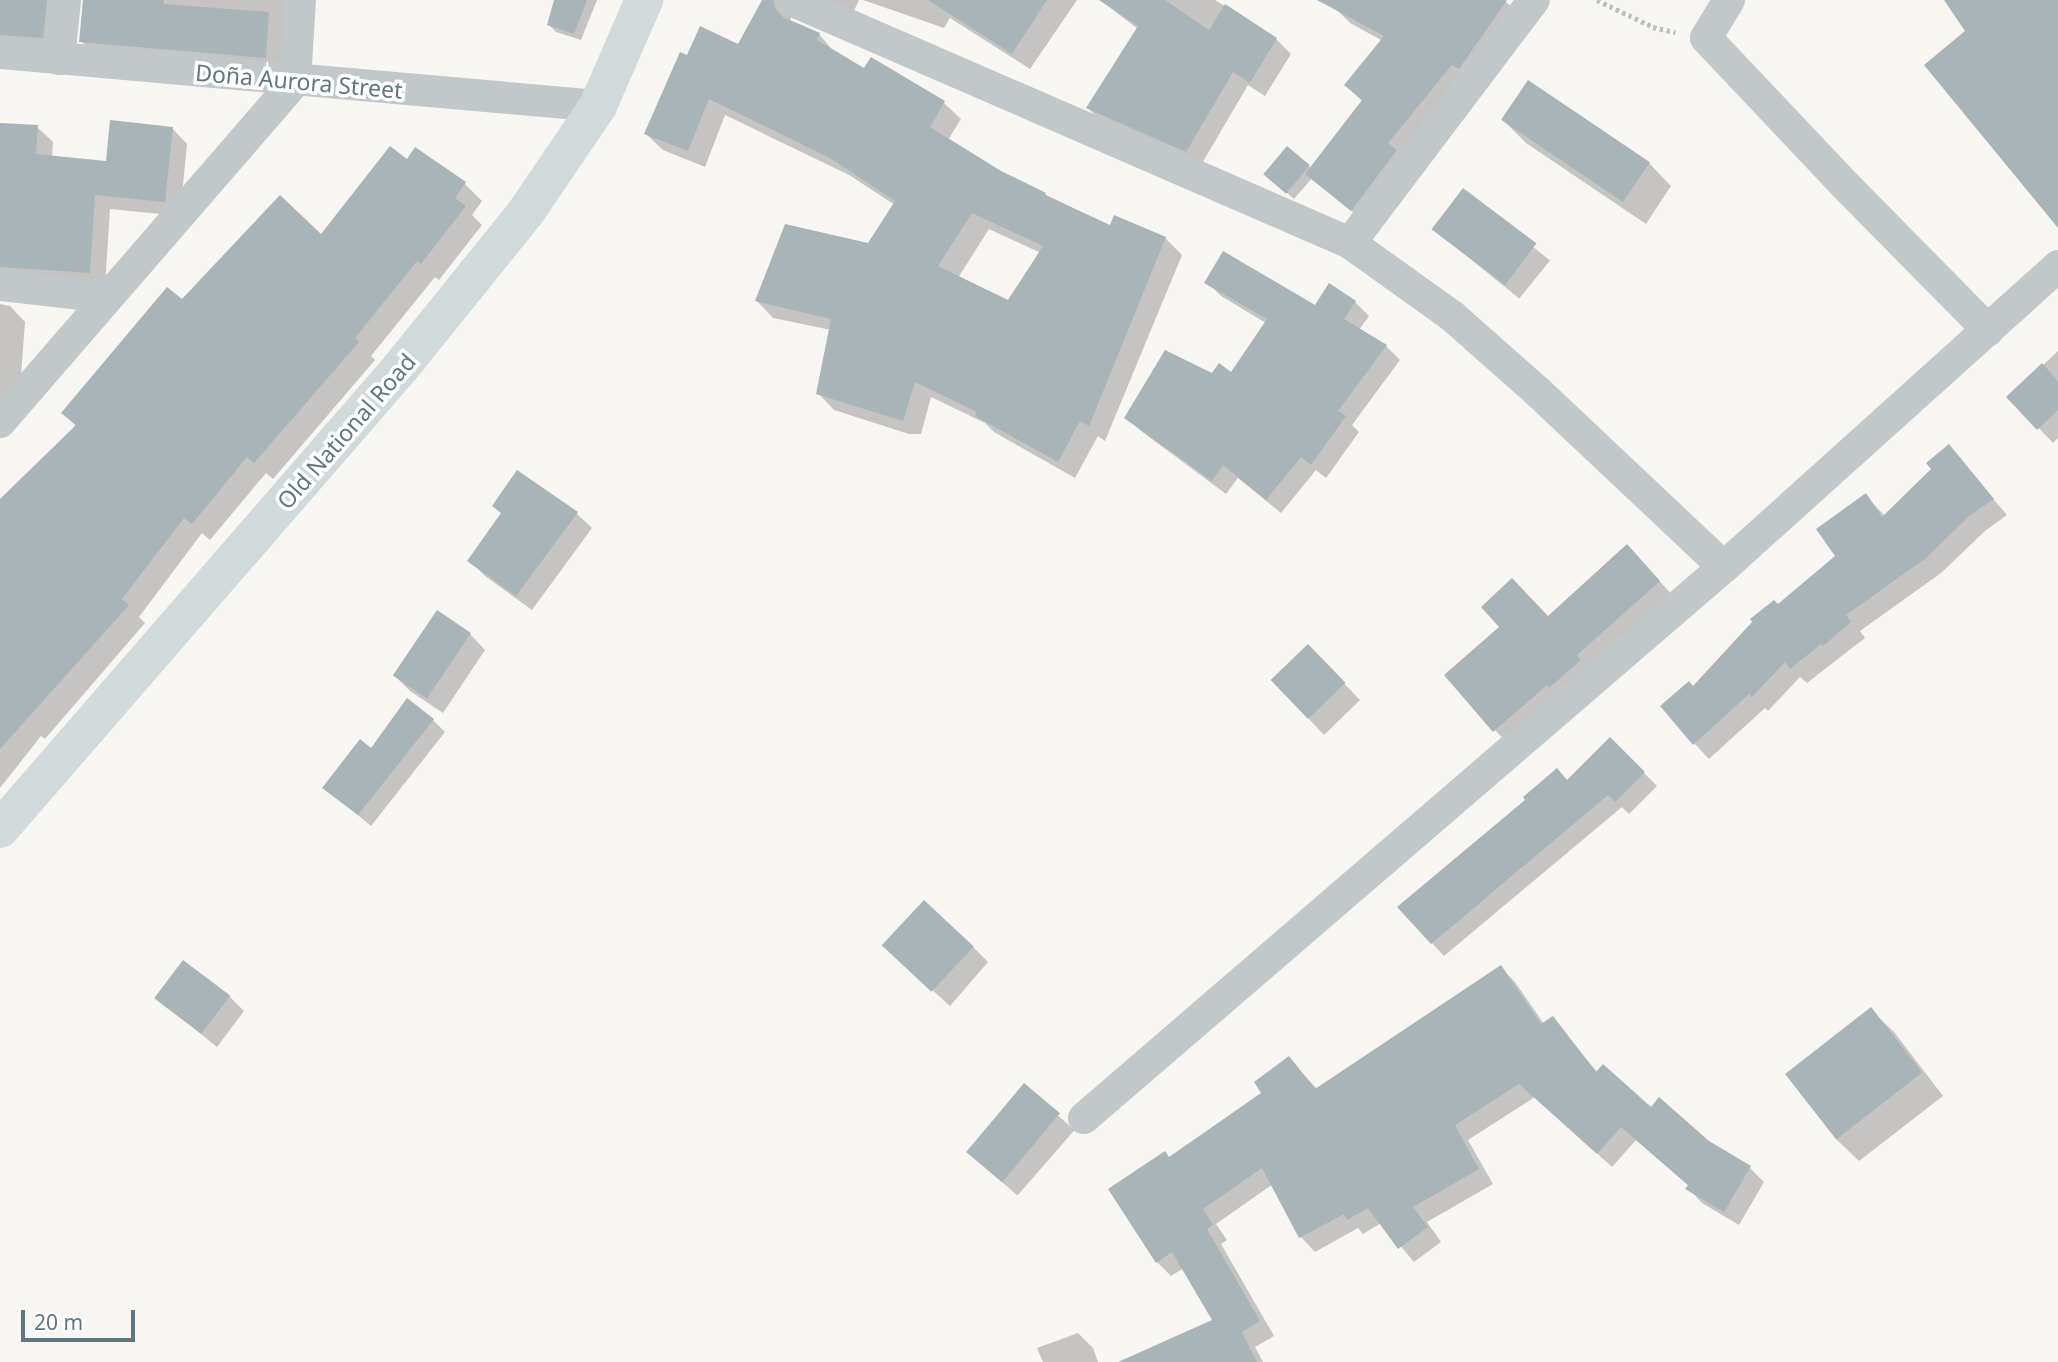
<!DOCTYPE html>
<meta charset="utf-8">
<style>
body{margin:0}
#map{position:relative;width:2058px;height:1362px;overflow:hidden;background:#f7f6f3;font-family:"Noto Sans",sans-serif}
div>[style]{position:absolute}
.shadow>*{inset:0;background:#0003;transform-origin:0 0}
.building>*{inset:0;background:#a8b4b7;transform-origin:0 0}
.path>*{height:4.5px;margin-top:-2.25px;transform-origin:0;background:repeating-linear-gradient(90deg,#bcbfc1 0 3.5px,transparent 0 7px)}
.street>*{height:32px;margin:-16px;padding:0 16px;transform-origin:16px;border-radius:16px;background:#c2c7c9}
.secondary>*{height:38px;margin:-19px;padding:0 19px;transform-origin:19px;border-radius:19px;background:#d2d9db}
span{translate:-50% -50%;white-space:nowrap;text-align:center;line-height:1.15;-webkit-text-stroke:7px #fff;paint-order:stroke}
.street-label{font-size:23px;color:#61777f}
.scale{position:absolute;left:21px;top:1310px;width:114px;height:32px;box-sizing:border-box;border:4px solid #61777f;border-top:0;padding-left:9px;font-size:21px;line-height:24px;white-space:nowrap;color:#61777f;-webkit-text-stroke:5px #fff;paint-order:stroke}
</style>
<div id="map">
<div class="shadow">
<i style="clip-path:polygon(0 0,75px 0,57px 53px,0 57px)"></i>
<i style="clip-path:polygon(83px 0,295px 0,280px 73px,96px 56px,81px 41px)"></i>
<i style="clip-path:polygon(556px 0,597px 0,581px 40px,556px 32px,549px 25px)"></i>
<i style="clip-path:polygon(evenodd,764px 0,801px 0,796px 2px,790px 21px,819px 34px,835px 53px,865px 71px,872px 60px,944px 103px,961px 119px,948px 140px,1000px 172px,1111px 227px,1165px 238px,1182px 255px,1105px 441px,1098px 436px,1075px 478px,994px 432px,985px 423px,931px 397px,921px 434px,909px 434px,834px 410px,818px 393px,831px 330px,773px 318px,757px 301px,869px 245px,895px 205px,849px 175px,725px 115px,705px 167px,663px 150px,646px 134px,688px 57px,739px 46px,764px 0,989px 229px,1041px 253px,1009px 303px,958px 278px,989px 229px)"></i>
<i style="clip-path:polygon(814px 0,859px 0,852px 15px)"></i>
<i style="clip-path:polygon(863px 0,1077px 0,1030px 69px,950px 18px,944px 28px)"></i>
<i style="clip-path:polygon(1100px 0,1215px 0,1276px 39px,1291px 54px,1265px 96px,1248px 85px,1201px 165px,1103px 123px,1088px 108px,1138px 29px)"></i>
<i style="clip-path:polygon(1327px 0,1504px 0,1521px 16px,1367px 224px,1312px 178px,1294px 199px,1273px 181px,1287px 148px,1311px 168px,1363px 102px,1346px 85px,1383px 41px,1350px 23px)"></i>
<i style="clip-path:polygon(1503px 120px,1649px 163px,1671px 186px,1646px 224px,1526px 143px)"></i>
<i style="clip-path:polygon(0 124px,37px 127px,53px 142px,52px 157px,108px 163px,172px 128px,187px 144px,180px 216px,110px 209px,105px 287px,0 289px)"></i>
<i style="clip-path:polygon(415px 150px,465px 184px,482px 201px,472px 215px,482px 225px,439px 280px,435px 277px,371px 356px,375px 360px,273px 479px,266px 473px,210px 540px,202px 533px,139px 617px,145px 623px,45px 739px,41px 736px,0 788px,0 504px,77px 427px,63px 413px,182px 302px,321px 236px,407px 162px)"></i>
<i style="left:1463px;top:190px;width:112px;height:49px;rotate:39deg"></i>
<i style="clip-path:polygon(1207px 282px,1315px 307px,1355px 302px,1369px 316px,1359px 330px,1386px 346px,1400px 360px,1352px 425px,1359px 432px,1326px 478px,1316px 470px,1281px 513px,1238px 478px,1226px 494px,1141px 431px,1127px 417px,1212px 375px,1231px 374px,1266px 323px,1221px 296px)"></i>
<i style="clip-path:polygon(0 304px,10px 306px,25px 322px,19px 402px,0 401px)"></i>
<i style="clip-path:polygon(2058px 351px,2058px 438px,2053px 443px,2009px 397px)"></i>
<i style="clip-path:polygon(1949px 447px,2007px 515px,1985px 531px,1941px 573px,1860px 631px,1865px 638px,1807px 683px,1800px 677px,1768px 711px,1765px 708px,1709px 759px,1694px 743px,1693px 688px,1778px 606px,1837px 556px,1866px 496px,1885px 516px,1934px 469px)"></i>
<i style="clip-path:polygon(576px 513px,592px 528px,532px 610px,485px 576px,470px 561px)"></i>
<i style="clip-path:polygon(1642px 562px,1674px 597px,1510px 746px,1495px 730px,1548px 618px)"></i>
<i style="clip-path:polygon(470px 634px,485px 650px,443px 713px,410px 691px,395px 676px)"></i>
<i style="clip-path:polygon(1308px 646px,1360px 700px,1324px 735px,1309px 719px)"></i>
<i style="clip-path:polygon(433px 720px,445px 732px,371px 826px,325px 788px,371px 750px)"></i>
<i style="clip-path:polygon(1610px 739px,1657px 786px,1629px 814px,1622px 807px,1444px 956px,1432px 943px,1568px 782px)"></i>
<i style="clip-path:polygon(973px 947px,988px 962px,950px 1006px,900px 961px)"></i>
<i style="clip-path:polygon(1500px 967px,1515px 982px,1544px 1024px,1552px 1018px,1598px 1073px,1651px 1109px,1750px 1168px,1764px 1182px,1739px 1225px,1702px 1203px,1688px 1188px,1689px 1186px,1636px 1140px,1612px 1167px,1535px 1097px,1468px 1140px,1493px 1184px,1427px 1222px,1441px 1242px,1414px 1262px,1381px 1223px,1363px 1234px,1358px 1228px,1315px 1252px,1301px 1237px,1273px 1184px,1216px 1224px,1227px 1240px,1221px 1244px,1274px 1336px,1255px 1347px,1263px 1362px,1164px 1362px,1215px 1320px,1184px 1268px,1171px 1276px,1157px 1262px,1171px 1159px,1264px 1093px,1289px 1058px,1317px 1089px)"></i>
<i style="clip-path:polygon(229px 996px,244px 1011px,217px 1047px,156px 998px)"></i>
<i style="clip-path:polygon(1871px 1010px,1894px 1032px,1943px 1096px,1859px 1161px,1836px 1139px)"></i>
<i style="left:1024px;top:1086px;width:67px;height:87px;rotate:41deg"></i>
<i style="clip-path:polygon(1078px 1333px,1093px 1348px,1098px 1362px,1043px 1362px,1037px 1348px)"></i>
</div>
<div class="building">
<i style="clip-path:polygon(0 0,47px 0,43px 38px,0 35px)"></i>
<i style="clip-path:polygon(83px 0,164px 0,163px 4px,269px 12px,266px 58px,79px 42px)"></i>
<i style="clip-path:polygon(554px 0,587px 0,574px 34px,547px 25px)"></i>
<i style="clip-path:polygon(evenodd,762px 0,773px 0,776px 10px,783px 17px,820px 33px,817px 40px,864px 68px,871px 57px,945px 101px,930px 127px,1001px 171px,1046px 193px,1045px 195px,1110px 225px,1114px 215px,1166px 237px,1089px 426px,1080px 421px,1058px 462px,975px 416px,977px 412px,915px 382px,903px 421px,816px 394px,831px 319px,755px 301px,785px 224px,868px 243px,895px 201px,830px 158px,709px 99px,688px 151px,644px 134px,680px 52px,687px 55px,700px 26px,738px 44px,762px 0,972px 213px,1043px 246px,1008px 300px,938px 266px,972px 213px)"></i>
<i style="clip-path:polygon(928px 0,1047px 0,1012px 54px)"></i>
<i style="clip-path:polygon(1099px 0,1165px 0,1209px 30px,1225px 4px,1277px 38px,1250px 83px,1233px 72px,1186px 152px,1086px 108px,1138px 26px)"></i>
<i style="clip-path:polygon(1317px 0,1507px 0,1459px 69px,1452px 65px,1388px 143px,1397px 150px,1351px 211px,1305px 174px,1362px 100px,1344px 85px,1384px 36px)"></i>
<i style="clip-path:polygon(1944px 0,2058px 0,2058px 228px,1924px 65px,1965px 31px)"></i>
<i style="left:1528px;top:80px;width:147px;height:48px;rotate:34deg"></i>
<i style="clip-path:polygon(110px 120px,173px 127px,165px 202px,95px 195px,90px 273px,0 267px,0 123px,38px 125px,36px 154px,106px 161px)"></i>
<i style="clip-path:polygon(390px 146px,407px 159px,415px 147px,466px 182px,455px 198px,466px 206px,421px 264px,417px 261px,355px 338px,359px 342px,254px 463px,247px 457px,192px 524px,184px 518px,122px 599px,129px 605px,0 749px,0 499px,76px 425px,61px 413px,167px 287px,182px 299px,280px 195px,321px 234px)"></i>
<i style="left:1287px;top:146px;width:30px;height:37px;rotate:40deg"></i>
<i style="left:1463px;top:188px;width:92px;height:52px;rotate:37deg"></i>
<i style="clip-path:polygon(1223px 251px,1315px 305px,1329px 283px,1356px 301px,1344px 319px,1387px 345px,1338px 411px,1346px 416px,1311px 465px,1301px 457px,1266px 500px,1223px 465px,1212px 481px,1124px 418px,1165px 350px,1212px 373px,1219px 363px,1231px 372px,1267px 319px,1204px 283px)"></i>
<i style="clip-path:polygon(2042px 363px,2058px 381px,2058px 410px,2037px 430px,2006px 397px)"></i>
<i style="clip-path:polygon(1949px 444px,1994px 499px,1969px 516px,1926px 558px,1846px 615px,1851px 622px,1823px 646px,1821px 644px,1790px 669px,1785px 662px,1752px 697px,1749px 694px,1693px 745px,1660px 706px,1689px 681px,1693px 686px,1752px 622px,1750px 619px,1774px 600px,1778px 604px,1835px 556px,1816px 529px,1866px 493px,1882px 517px,1931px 469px,1926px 463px)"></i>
<i style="clip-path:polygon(517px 470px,578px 512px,516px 596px,467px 561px,501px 513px,492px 506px)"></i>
<i style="clip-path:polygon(1627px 544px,1660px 581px,1577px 655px,1581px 660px,1549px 688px,1547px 685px,1493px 732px,1444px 675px,1499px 627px,1481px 607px,1512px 578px,1548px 616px)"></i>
<i style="left:437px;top:610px;width:41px;height:79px;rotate:34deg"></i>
<i style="left:1308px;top:644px;width:54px;height:52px;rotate:46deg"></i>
<i style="clip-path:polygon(407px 698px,434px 719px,358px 815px,322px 788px,360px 739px,371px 748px)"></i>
<i style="clip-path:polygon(1610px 737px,1645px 772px,1615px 802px,1608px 795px,1431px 944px,1397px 907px,1525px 800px,1523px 797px,1557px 768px,1567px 780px)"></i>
<i style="left:924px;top:900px;width:68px;height:62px;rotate:43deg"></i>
<i style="left:183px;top:960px;width:59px;height:48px;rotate:37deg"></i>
<i style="clip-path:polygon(1501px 965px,1541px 1024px,1553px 1016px,1596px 1072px,1603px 1064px,1651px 1107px,1659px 1097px,1709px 1141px,1751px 1166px,1724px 1212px,1685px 1189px,1688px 1185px,1621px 1127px,1597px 1154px,1519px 1084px,1455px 1125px,1479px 1169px,1413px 1207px,1428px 1227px,1398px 1249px,1368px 1208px,1347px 1220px,1344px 1214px,1299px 1238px,1262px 1168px,1203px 1209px,1213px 1225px,1207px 1229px,1260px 1321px,1242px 1332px,1257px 1362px,1118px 1362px,1212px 1320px,1172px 1252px,1156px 1263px,1108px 1189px,1165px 1151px,1169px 1157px,1261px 1093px,1254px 1082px,1289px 1056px,1315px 1089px)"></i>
<i style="left:1871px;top:1007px;width:83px;height:109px;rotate:52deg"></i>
<i style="left:1024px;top:1083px;width:47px;height:90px;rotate:40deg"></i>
</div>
<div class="path">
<i style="left:1597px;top:0;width:62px;rotate:25.7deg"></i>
<i style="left:1653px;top:27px;width:23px;rotate:13deg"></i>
</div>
<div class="street">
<i style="left:791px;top:0;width:610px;rotate:23.49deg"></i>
<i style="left:1350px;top:243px;width:125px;rotate:35.6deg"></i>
<i style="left:1452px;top:316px;width:115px;rotate:41.5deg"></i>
<i style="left:1538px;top:392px;width:255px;rotate:43.3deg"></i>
<i style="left:1729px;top:0;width:44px;rotate:121.2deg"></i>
<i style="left:1706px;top:38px;width:202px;rotate:46.6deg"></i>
<i style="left:1845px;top:185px;width:204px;rotate:45.4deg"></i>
<i style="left:0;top:53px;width:600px;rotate:5.06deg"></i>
<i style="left:59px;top:59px;width:59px;rotate:-84.2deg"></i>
<i style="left:1350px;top:243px;width:305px;rotate:-52.9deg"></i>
<i style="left:0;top:285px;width:108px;rotate:6.4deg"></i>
<i style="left:0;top:422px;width:451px;rotate:-49.1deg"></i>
<i style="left:295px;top:81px;width:81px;rotate:-86.5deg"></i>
<i style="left:1084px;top:1118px;width:845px;rotate:-40.73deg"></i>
<i style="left:1724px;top:567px;width:450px;rotate:-42deg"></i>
</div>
<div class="secondary">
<i style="left:0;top:829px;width:612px;rotate:-49.04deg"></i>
<i style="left:401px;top:367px;width:199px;rotate:-51.1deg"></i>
<i style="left:526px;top:212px;width:128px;rotate:-55.8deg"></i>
<i style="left:598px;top:106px;width:116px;rotate:-66.5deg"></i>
</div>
<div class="street-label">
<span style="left:299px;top:81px;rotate:5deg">Doña Aurora Street</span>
<span style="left:346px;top:431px;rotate:-49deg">Old National Road</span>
</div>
<div class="scale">20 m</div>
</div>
